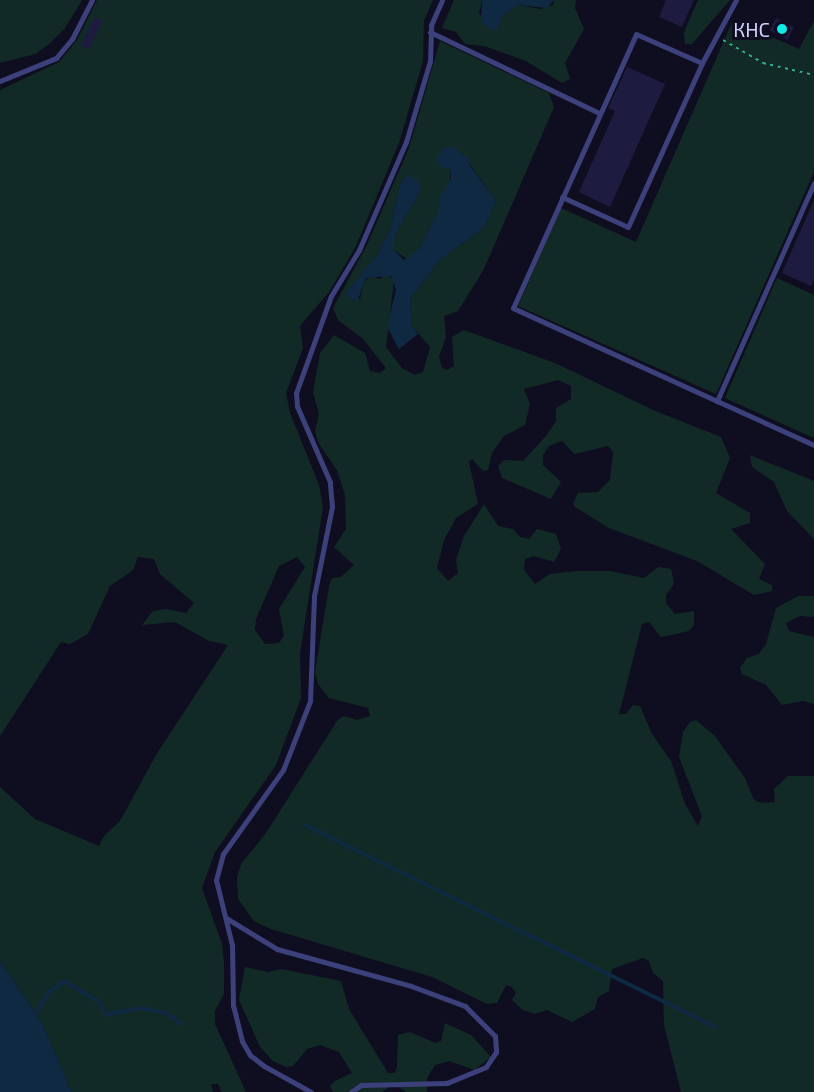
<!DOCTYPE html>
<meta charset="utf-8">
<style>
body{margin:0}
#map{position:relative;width:814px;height:1092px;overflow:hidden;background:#0f0e20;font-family:"Exo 2",sans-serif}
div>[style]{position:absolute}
.green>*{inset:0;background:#122a26}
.water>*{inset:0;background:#102942}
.stream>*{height:4px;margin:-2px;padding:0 2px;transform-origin:2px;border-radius:2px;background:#102942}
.building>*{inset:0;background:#1e1b40;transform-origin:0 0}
.path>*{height:2px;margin-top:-1px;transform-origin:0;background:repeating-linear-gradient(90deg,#35ac96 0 3px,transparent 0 7.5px)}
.service>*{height:5px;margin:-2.5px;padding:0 2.5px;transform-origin:2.5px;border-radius:2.5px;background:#3c417c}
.dots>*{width:16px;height:16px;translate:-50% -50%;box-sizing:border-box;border:3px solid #0f0e20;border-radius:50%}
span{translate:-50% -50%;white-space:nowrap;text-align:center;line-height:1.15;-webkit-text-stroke:6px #0f0e20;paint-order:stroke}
.poi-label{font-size:20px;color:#d0d0fc}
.right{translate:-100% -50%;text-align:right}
</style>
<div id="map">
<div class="green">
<i style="clip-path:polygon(0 0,82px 0,65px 28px,48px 45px,35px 54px,0 63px)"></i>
<i style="clip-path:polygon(evenodd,97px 0,433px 0,424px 20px,423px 61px,399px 143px,355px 248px,329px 292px,300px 326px,303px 348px,286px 393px,290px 413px,319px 485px,323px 507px,300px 653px,301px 698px,276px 765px,215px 852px,202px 888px,222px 944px,224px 962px,224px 994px,215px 1011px,215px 1024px,246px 1092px,222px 1092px,218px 1084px,211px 1084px,213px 1092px,72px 1092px,42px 1023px,0 961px,0 787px,35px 819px,99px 846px,104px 836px,120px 821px,156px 755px,228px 645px,209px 641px,175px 622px,142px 625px,153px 611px,166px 609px,186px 613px,194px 603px,160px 574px,154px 559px,138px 557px,133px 570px,110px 586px,88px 634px,70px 644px,61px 642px,0 736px,0 90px,59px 62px,77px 40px,97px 0,297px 557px,305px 567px,279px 609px,284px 636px,279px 643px,265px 644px,255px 630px,256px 619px,279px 566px,297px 557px)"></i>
<i style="clip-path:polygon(454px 0,482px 0,479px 14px,498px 28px,502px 16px,518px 5px,540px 9px,553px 5px,554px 0,576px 0,575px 8px,584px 29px,565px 63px,570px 79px,562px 83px,526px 61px,484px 46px,465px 44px,456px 32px,442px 28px)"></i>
<i style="clip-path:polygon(698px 0,730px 0,692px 44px,685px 44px,684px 32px)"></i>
<i style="clip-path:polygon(733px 20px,799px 49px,814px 21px,814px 172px,716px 394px,518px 306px,561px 208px,636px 242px)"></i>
<i style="clip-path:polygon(evenodd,440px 41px,549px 93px,554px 107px,484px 269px,458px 311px,444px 316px,446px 337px,439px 357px,442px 368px,447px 370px,454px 366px,452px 337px,464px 330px,555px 363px,653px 410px,721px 437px,730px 458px,716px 493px,750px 513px,750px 523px,731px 529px,765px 564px,759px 579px,772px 585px,772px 591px,754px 595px,697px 561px,609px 528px,575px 507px,573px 504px,578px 493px,598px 492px,610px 480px,613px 452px,608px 446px,574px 454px,562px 441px,549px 446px,543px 455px,543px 465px,561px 482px,551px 499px,502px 478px,498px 466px,504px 460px,523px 461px,546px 436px,556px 421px,556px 408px,571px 399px,571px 386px,558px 380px,524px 389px,530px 404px,525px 425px,504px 436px,492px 453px,488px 470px,483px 471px,472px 459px,469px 462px,478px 504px,456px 518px,444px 540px,437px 568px,448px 581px,458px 573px,456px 560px,464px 536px,484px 504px,498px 526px,513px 529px,520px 537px,529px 539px,537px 529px,556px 534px,561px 549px,554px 562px,534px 556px,525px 559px,524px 570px,535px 584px,550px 574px,577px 571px,610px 571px,644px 578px,658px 567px,671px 569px,674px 584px,666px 595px,666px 603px,675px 614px,694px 611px,694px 625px,689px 631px,661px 637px,649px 622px,642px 624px,619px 714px,626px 714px,633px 705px,640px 706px,652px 734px,671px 761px,685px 804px,698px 826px,702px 816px,679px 757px,683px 732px,690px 722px,696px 720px,714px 735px,745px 778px,754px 800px,761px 803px,775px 802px,774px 789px,788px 776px,814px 776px,814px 1092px,681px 1092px,664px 1025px,663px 981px,653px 973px,649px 961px,643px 958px,612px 969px,609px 991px,598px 997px,595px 1009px,572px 1022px,547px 1010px,535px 1014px,523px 1010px,512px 1000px,516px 993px,512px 987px,506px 985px,497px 1003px,487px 1004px,432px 977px,271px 929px,254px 921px,238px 899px,237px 877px,241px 864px,266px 833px,337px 721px,343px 716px,357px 720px,370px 716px,368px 708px,329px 698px,318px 684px,315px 672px,329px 586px,332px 578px,341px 577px,354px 565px,334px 547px,346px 529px,345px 495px,337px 470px,319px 444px,315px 431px,319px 414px,313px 392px,320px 353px,334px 335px,365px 353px,370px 371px,380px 373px,386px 368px,363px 339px,338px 320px,333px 308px,367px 245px,409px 148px,440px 41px,462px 153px,496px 201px,484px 228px,440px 260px,410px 299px,412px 326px,430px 347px,423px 372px,415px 375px,402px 368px,386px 347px,394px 280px,386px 274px,380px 279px,370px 276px,364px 282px,360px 299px,346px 294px,377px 255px,390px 229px,401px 181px,421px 190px,394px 237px,394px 250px,408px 260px,419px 249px,438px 211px,440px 196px,450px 184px,450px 168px,438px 164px,462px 153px)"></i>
<i style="clip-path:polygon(777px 278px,814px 295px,814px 438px,725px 398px)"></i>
<i style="clip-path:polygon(750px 455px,814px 481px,814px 539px,787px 511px,774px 482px,752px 467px)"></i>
<i style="clip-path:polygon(798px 596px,814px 596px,814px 617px,800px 616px,786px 623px,789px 631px,814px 637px,814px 704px,803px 701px,782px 705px,766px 685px,742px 674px,740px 668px,747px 658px,759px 654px,766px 644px,776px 608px)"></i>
<i style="clip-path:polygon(245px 967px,268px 972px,281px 969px,341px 981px,349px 1009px,388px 1073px,395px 1073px,397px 1067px,398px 1035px,410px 1032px,435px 1043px,441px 1041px,445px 1023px,471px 1035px,491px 1057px,474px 1070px,449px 1061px,435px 1065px,427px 1078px,427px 1092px,406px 1092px,394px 1084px,382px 1092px,333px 1092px,330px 1086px,335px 1081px,352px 1073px,339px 1052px,320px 1045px,307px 1049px,293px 1066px,286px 1067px,273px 1061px,260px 1047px,239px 1000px)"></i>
</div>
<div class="water">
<i style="clip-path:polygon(482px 0,554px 0,547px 8px,518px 5px,502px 16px,498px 28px,492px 31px,481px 21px)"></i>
<i style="clip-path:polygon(445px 147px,454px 147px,470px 160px,469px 164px,496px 201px,484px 228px,440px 260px,410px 299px,412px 326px,418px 334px,399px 349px,387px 327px,396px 290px,391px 276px,366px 278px,357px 302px,345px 294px,377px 255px,390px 229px,401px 181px,409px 175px,420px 182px,421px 190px,394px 237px,394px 250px,404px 260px,419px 249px,438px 211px,440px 196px,451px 179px,450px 168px,441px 168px,436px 159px)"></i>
<i style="clip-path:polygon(0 961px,42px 1023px,72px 1092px,0 1092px)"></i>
</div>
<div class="stream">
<i style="left:305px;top:825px;width:457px;rotate:26.2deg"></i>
<i style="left:34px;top:1017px;width:29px;rotate:-59deg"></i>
<i style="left:49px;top:992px;width:19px;rotate:-36deg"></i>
<i style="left:64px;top:981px;width:42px;rotate:30.3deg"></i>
<i style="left:100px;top:1002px;width:14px;rotate:65deg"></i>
<i style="left:106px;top:1015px;width:34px;rotate:-12deg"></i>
<i style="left:139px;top:1008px;width:27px;rotate:10deg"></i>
<i style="left:166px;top:1013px;width:19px;rotate:36deg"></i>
</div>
<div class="building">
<i style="clip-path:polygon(666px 0,694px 0,682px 27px,659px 17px)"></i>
<i style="left:95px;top:17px;width:9px;height:32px;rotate:27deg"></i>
<i style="left:776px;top:18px;width:20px;height:14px;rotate:27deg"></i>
<i style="clip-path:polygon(627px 67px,665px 84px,610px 207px,579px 192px,615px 111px,608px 108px)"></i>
<i style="clip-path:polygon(814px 200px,814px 279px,811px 286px,782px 273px)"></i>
</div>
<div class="path">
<i style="left:723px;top:40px;width:46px;rotate:29.9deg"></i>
<i style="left:763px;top:63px;width:52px;rotate:13.2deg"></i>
</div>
<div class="service">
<i style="left:430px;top:32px;width:187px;rotate:25.6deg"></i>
<i style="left:0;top:81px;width:61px;rotate:-22.3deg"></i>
<i style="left:56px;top:58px;width:25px;rotate:-50deg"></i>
<i style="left:72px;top:39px;width:44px;rotate:-62.9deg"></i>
<i style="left:814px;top:183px;width:239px;rotate:114deg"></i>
<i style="left:717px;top:401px;width:107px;rotate:24.4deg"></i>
<i style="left:562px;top:197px;width:72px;rotate:24.4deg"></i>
<i style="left:628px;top:227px;width:180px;rotate:-65.7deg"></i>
<i style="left:717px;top:401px;width:224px;rotate:-155.5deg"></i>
<i style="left:513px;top:308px;width:300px;rotate:-65.8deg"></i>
<i style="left:636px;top:34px;width:72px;rotate:23.7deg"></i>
<i style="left:702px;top:63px;width:72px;rotate:-61.6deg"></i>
<i style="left:226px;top:918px;width:60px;rotate:31.3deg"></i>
<i style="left:277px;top:949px;width:139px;rotate:15.4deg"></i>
<i style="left:411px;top:986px;width:58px;rotate:20.3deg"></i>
<i style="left:465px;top:1006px;width:42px;rotate:45deg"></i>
<i style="left:495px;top:1036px;width:16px;rotate:86deg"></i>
<i style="left:496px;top:1052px;width:18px;rotate:124deg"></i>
<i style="left:486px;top:1067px;width:42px;rotate:157.7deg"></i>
<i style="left:447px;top:1083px;width:86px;rotate:178.7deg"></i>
<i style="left:361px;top:1085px;width:12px;rotate:145deg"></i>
<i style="left:311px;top:1092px;width:54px;rotate:-151deg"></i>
<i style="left:264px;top:1066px;width:18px;rotate:-142deg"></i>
<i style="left:250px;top:1055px;width:16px;rotate:-120deg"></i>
<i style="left:242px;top:1041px;width:36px;rotate:-104deg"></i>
<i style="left:233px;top:1006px;width:61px;rotate:-90.9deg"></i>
<i style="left:232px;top:945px;width:67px;rotate:-103.8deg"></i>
<i style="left:216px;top:880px;width:27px;rotate:-75deg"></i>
<i style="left:223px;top:854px;width:103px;rotate:-54.5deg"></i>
<i style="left:283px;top:770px;width:74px;rotate:-68.6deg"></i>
<i style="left:310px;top:701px;width:105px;rotate:-87.8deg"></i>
<i style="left:314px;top:596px;width:91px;rotate:-78.6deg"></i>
<i style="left:332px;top:507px;width:25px;rotate:-95deg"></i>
<i style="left:330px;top:482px;width:83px;rotate:-113.5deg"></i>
<i style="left:297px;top:406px;width:13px;rotate:-94deg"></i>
<i style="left:296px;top:393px;width:103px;rotate:-70.2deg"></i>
<i style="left:331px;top:296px;width:54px;rotate:-58.7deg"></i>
<i style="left:359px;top:250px;width:118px;rotate:-66.5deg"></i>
<i style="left:406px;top:142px;width:84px;rotate:-73.5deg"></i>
<i style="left:430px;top:61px;width:36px;rotate:-88deg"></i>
<i style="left:431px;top:25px;width:27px;rotate:-66deg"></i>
</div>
<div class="dots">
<i style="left:782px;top:29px;background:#0debe6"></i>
</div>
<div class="poi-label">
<span class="right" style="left:770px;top:29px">КНС</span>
</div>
</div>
